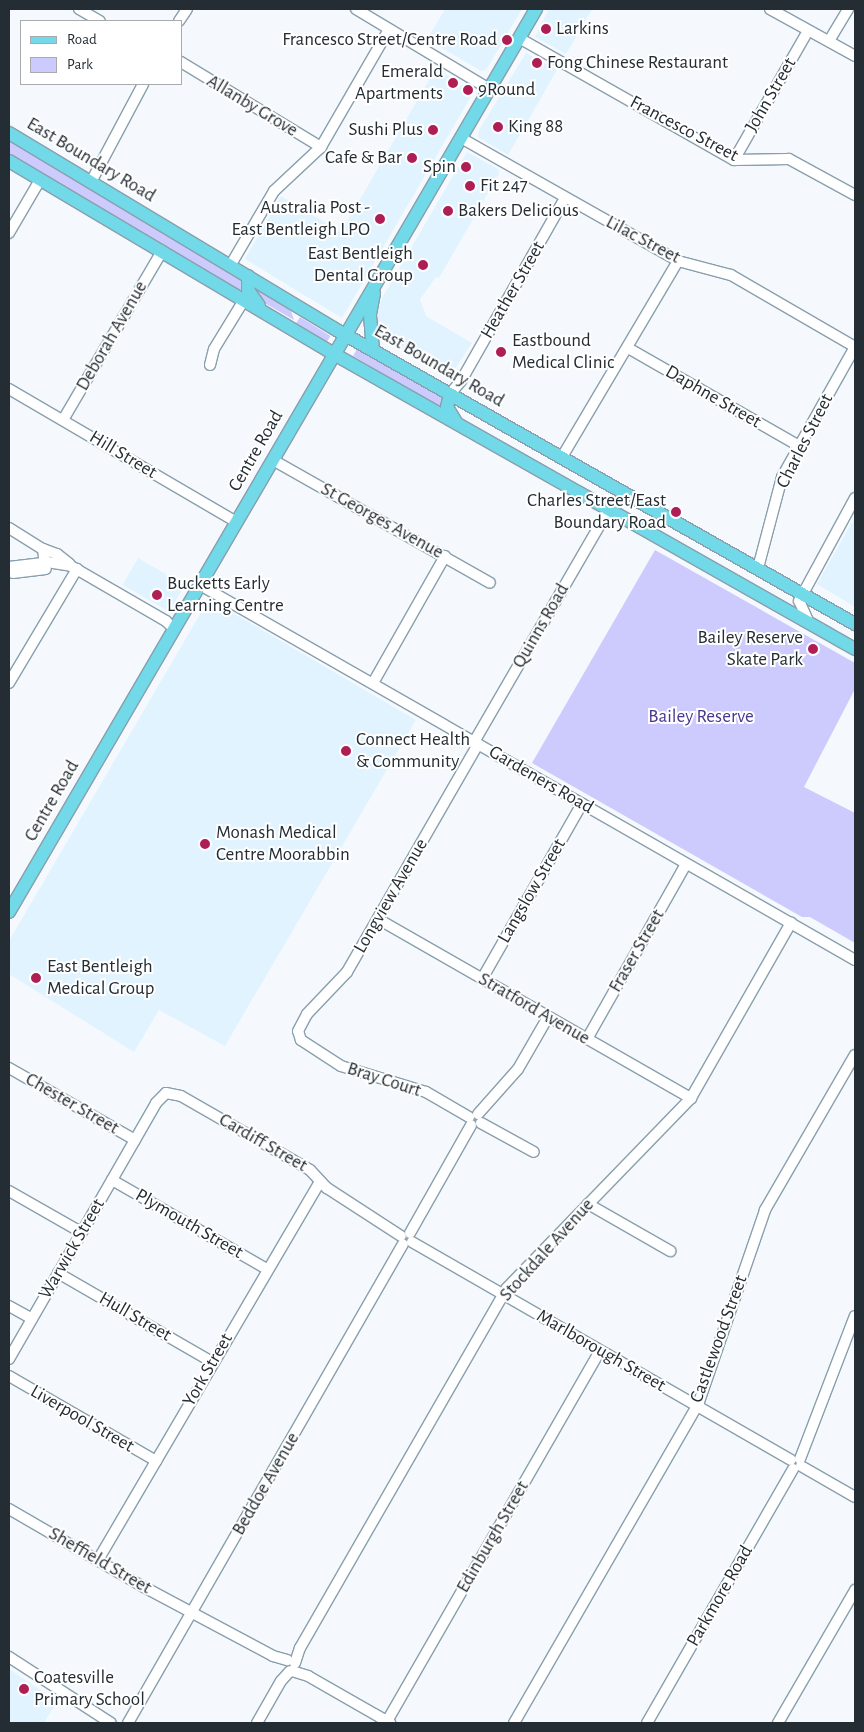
<!DOCTYPE html>
<style>
body{margin:0}
#map{position:relative;width:864px;height:1732px;overflow:hidden;background:#f5f9fd;font-family:"Alegreya Sans",sans-serif}
div>[style]{position:absolute}
.built>*{inset:0;background:#e0f3ff;transform-origin:0 0}
.green>*{inset:0;background:#cdcafd;transform-origin:0 0}
.roads{filter:drop-shadow(1px 0 #899fad) drop-shadow(-1px 0 #899fad) drop-shadow(0 1px #899fad) drop-shadow(0 -1px #899fad)}
.minor>*{height:10px;margin:-5px;padding:0 5px;transform-origin:5px;border-radius:5px;background:#fff}
.major>*{height:12px;margin:-6px;padding:0 6px;transform-origin:6px;border-radius:6px;background:#71d9e7}
.dots>*{width:14px;height:14px;translate:-50% -50%;box-sizing:border-box;border:2px solid #fff;border-radius:50%}
span{translate:-50% -50%;white-space:nowrap;text-align:center;line-height:1.15;-webkit-text-stroke:4px #fff;paint-order:stroke}
.poi-label{font-size:19px;color:#242d33}
.left{translate:0 -50%;text-align:left}
.right{translate:-100% -50%;text-align:right}
.street-label{font-size:19px;color:#242d33}
.park-label{font-size:19px;color:#48368f}
.frame{position:absolute;inset:0;border:10px solid #242d33;pointer-events:none}
.legend{position:absolute;left:20px;top:20px;width:162px;height:65px;box-sizing:border-box;background:#fff;border:1px solid #a7abad;margin:0;padding:6px 9px;list-style:none;font-size:15px;color:#242d33}
.legend li{display:flex;align-items:center;gap:10px;height:25px}
.legend b{width:25px;border:1px solid #a7abad}
</style>
<div id="map">
<div class="built">
<i style="clip-path:polygon(445px 9px,522px 9px,486px 70px,481px 71px,427px 39px)"></i>
<i style="clip-path:polygon(549px 9px,592px 9px,566px 54px,535px 37px)"></i>
<i style="clip-path:polygon(526px 53px,557px 70px,508px 155px,478px 137px,479px 130px)"></i>
<i style="clip-path:polygon(436px 68px,473px 93px,342px 318px,245px 259px,281px 196px,341px 232px)"></i>
<i style="clip-path:polygon(467px 152px,498px 169px,499px 174px,439px 278px,436px 277px,420px 299px,426px 316px,472px 343px,449px 378px,387px 342px,379px 327px,377px 315px,382px 298px)"></i>
<i style="clip-path:polygon(855px 517px,855px 607px,817px 584px)"></i>
<i style="left:138px;top:558px;width:54px;height:31px;rotate:30deg"></i>
<i style="clip-path:polygon(209px 599px,416px 720px,225px 1046px,159px 1010px,134px 1052px,9px 974px,9px 941px)"></i>
<i style="clip-path:polygon(9px 1669px,57px 1701px,44px 1723px,9px 1723px)"></i>
</div>
<div class="green">
<i style="clip-path:polygon(9px 138px,242px 277px,246px 295px,12px 155px,9px 153px)"></i>
<i style="clip-path:polygon(252px 286px,291px 311px,294px 320px,261px 301px)"></i>
<i style="left:300px;top:317px;width:36px;height:9px;rotate:32deg"></i>
<i style="clip-path:polygon(358px 347px,444px 395px,443px 409px,353px 356px)"></i>
<i style="clip-path:polygon(655px 550px,855px 663px,855px 689px,804px 787px,855px 813px,855px 943px,810px 917px,802px 917px,532px 763px)"></i>
</div>
<div class="roads">
<div class="minor">
<i style="left:79px;top:9px;width:24px;rotate:30deg"></i>
<i style="left:356px;top:9px;width:155px;rotate:31deg"></i>
<i style="left:770px;top:9px;width:97px;rotate:28.9deg"></i>
<i style="left:179px;top:21px;width:14px;rotate:-56deg"></i>
<i style="left:519px;top:38px;width:247px;rotate:29.6deg"></i>
<i style="left:734px;top:160px;width:55px;rotate:-1deg"></i>
<i style="left:789px;top:159px;width:75px;rotate:28.6deg"></i>
<i style="left:829px;top:41px;width:37px;rotate:-59deg"></i>
<i style="left:181px;top:62px;width:164px;rotate:31.3deg"></i>
<i style="left:461px;top:138px;width:249px;rotate:29.5deg"></i>
<i style="left:678px;top:261px;width:55px;rotate:14.8deg"></i>
<i style="left:731px;top:275px;width:143px;rotate:30.1deg"></i>
<i style="left:734px;top:160px;width:149px;rotate:-60.2deg"></i>
<i style="left:91px;top:182px;width:111px;rotate:-62deg"></i>
<i style="left:9px;top:233px;width:61px;rotate:-59.7deg"></i>
<i style="left:230px;top:266px;width:87px;rotate:-59.6deg"></i>
<i style="left:274px;top:191px;width:64px;rotate:-43.1deg"></i>
<i style="left:321px;top:147px;width:136px;rotate:-60deg"></i>
<i style="left:628px;top:348px;width:197px;rotate:29.8deg"></i>
<i style="left:210px;top:365px;width:16px;rotate:-76deg"></i>
<i style="left:214px;top:349px;width:57px;rotate:-58.5deg"></i>
<i style="left:9px;top:389px;width:264px;rotate:30.3deg"></i>
<i style="left:450px;top:394px;width:17px;rotate:-50deg"></i>
<i style="left:461px;top:381px;width:210px;rotate:-60.4deg"></i>
<i style="left:63px;top:420px;width:196px;rotate:-59.6deg"></i>
<i style="left:562px;top:457px;width:228px;rotate:-59.4deg"></i>
<i style="left:273px;top:460px;width:249px;rotate:29.5deg"></i>
<i style="left:9px;top:528px;width:40px;rotate:32deg"></i>
<i style="left:43px;top:549px;width:17px;rotate:83deg"></i>
<i style="left:43px;top:549px;width:15px;rotate:20deg"></i>
<i style="left:57px;top:554px;width:16px;rotate:38deg"></i>
<i style="left:9px;top:567px;width:38px;rotate:-7deg"></i>
<i style="left:47px;top:562px;width:24px;rotate:9deg"></i>
<i style="left:71px;top:566px;width:110px;rotate:30.1deg"></i>
<i style="left:166px;top:621px;width:11px;rotate:45deg"></i>
<i style="left:758px;top:568px;width:94px;rotate:-75.2deg"></i>
<i style="left:782px;top:477px;width:149px;rotate:-60.7deg"></i>
<i style="left:13px;top:573px;width:33px;rotate:-7deg"></i>
<i style="left:200px;top:585px;width:755px;rotate:29.79deg"></i>
<i style="left:809px;top:623px;width:24px;rotate:-114deg"></i>
<i style="left:799px;top:601px;width:117px;rotate:-61.5deg"></i>
<i style="left:9px;top:683px;width:133px;rotate:-59.2deg"></i>
<i style="left:373px;top:683px;width:146px;rotate:-60.4deg"></i>
<i style="left:474px;top:742px;width:267px;rotate:-59.9deg"></i>
<i style="left:378px;top:919px;width:361px;rotate:29.8deg"></i>
<i style="left:482px;top:979px;width:202px;rotate:-60.3deg"></i>
<i style="left:587px;top:1039px;width:201px;rotate:-60.5deg"></i>
<i style="left:9px;top:1068px;width:145px;rotate:29.7deg"></i>
<i style="left:478px;top:1114px;width:60px;rotate:-48.4deg"></i>
<i style="left:518px;top:1069px;width:60px;rotate:-60deg"></i>
<i style="left:469px;top:1117px;width:50px;rotate:-149.8deg"></i>
<i style="left:426px;top:1092px;width:89px;rotate:-163deg"></i>
<i style="left:341px;top:1066px;width:48px;rotate:-147deg"></i>
<i style="left:301px;top:1040px;width:9px;rotate:-108deg"></i>
<i style="left:298px;top:1031px;width:19px;rotate:-62deg"></i>
<i style="left:307px;top:1014px;width:58px;rotate:-46.4deg"></i>
<i style="left:347px;top:972px;width:263px;rotate:-60.1deg"></i>
<i style="left:481px;top:1123px;width:60px;rotate:28.7deg"></i>
<i style="left:112px;top:1180px;width:179px;rotate:29.9deg"></i>
<i style="left:9px;top:1191px;width:83px;rotate:29.7deg"></i>
<i style="left:588px;top:1204px;width:95px;rotate:29.8deg"></i>
<i style="left:410px;top:1233px;width:124px;rotate:-60.5deg"></i>
<i style="left:412px;top:1242px;width:437px;rotate:29.9deg"></i>
<i style="left:58px;top:1273px;width:178px;rotate:30deg"></i>
<i style="left:9px;top:1306px;width:26px;rotate:29deg"></i>
<i style="left:9px;top:1359px;width:295px;rotate:-60.1deg"></i>
<i style="left:156px;top:1103px;width:14px;rotate:-45deg"></i>
<i style="left:166px;top:1093px;width:15px;rotate:11deg"></i>
<i style="left:181px;top:1096px;width:149px;rotate:29.8deg"></i>
<i style="left:310px;top:1170px;width:25px;rotate:47deg"></i>
<i style="left:327px;top:1188px;width:88px;rotate:33deg"></i>
<i style="left:9px;top:1376px;width:170px;rotate:30deg"></i>
<i style="left:800px;top:1459px;width:153px;rotate:-69deg"></i>
<i style="left:801px;top:1466px;width:62px;rotate:29.9deg"></i>
<i style="left:9px;top:1509px;width:154px;rotate:30.1deg"></i>
<i style="left:142px;top:1586px;width:149px;rotate:28.1deg"></i>
<i style="left:273px;top:1656px;width:15px;rotate:16deg"></i>
<i style="left:98px;top:1560px;width:439px;rotate:-59.6deg"></i>
<i style="left:9px;top:1657px;width:121px;rotate:32.9deg"></i>
<i style="left:295px;top:1663px;width:16px;rotate:-72deg"></i>
<i style="left:300px;top:1648px;width:415px;rotate:-60.1deg"></i>
<i style="left:507px;top:1288px;width:264px;rotate:-45.9deg"></i>
<i style="left:691px;top:1098px;width:202px;rotate:-60.3deg"></i>
<i style="left:292px;top:1671px;width:17px;rotate:17deg"></i>
<i style="left:308px;top:1676px;width:95px;rotate:29.8deg"></i>
<i style="left:128px;top:1723px;width:552px;rotate:-60.14deg"></i>
<i style="left:257px;top:1723px;width:48px;rotate:-60.3deg"></i>
<i style="left:281px;top:1681px;width:13px;rotate:-48deg"></i>
<i style="left:386px;top:1723px;width:429px;rotate:-60.1deg"></i>
<i style="left:514px;top:1723px;width:370px;rotate:-60deg"></i>
<i style="left:699px;top:1402px;width:203px;rotate:-71deg"></i>
<i style="left:765px;top:1210px;width:179px;rotate:-59.9deg"></i>
<i style="left:647px;top:1723px;width:293px;rotate:-60.1deg"></i>
<i style="left:778px;top:1723px;width:154px;rotate:-59.9deg"></i>
</div>
<div class="major">
<i style="left:9px;top:133px;width:380px;rotate:31deg"></i>
<i style="left:335px;top:329px;width:598px;rotate:29.57deg"></i>
<i style="left:9px;top:161px;width:378px;rotate:30.7deg"></i>
<i style="left:334px;top:354px;width:599px;rotate:29.52deg"></i>
<i style="left:248px;top:276px;width:14px;rotate:90deg"></i>
<i style="left:248px;top:290px;width:19px;rotate:55deg"></i>
<i style="left:373px;top:350px;width:36px;rotate:-95deg"></i>
<i style="left:370px;top:314px;width:21px;rotate:-79deg"></i>
<i style="left:450px;top:394px;width:13px;rotate:103deg"></i>
<i style="left:447px;top:407px;width:17px;rotate:59deg"></i>
<i style="left:9px;top:912px;width:1046px;rotate:-59.73deg"></i>
</div>
</div>
<div class="dots">
<i style="left:546px;top:29px;background:#ae1e55"></i>
<i style="left:507px;top:40px;background:#ae1e55"></i>
<i style="left:537px;top:63px;background:#ae1e55"></i>
<i style="left:453px;top:83px;background:#ae1e55"></i>
<i style="left:468px;top:90px;background:#ae1e55"></i>
<i style="left:498px;top:127px;background:#ae1e55"></i>
<i style="left:433px;top:130px;background:#ae1e55"></i>
<i style="left:412px;top:158px;background:#ae1e55"></i>
<i style="left:466px;top:167px;background:#ae1e55"></i>
<i style="left:470px;top:186px;background:#ae1e55"></i>
<i style="left:448px;top:211px;background:#ae1e55"></i>
<i style="left:380px;top:219px;background:#ae1e55"></i>
<i style="left:423px;top:265px;background:#ae1e55"></i>
<i style="left:501px;top:352px;background:#ae1e55"></i>
<i style="left:676px;top:512px;background:#ae1e55"></i>
<i style="left:157px;top:595px;background:#ae1e55"></i>
<i style="left:813px;top:649px;background:#ae1e55"></i>
<i style="left:346px;top:751px;background:#ae1e55"></i>
<i style="left:205px;top:844px;background:#ae1e55"></i>
<i style="left:36px;top:978px;background:#ae1e55"></i>
<i style="left:24px;top:1689px;background:#ae1e55"></i>
</div>
<div class="poi-label">
<span class="left" style="left:556px;top:29px">Larkins</span>
<span class="right" style="left:497px;top:40px">Francesco Street/Centre Road</span>
<span class="left" style="left:547px;top:63px">Fong Chinese Restaurant</span>
<span class="right" style="left:443px;top:83px">Emerald<br>Apartments</span>
<span class="left" style="left:478px;top:90px">9Round</span>
<span class="left" style="left:508px;top:127px">King 88</span>
<span class="right" style="left:423px;top:130px">Sushi Plus</span>
<span class="right" style="left:402px;top:158px">Cafe &amp; Bar</span>
<span class="right" style="left:456px;top:167px">Spin</span>
<span class="left" style="left:480px;top:186px">Fit 247</span>
<span class="right" style="left:370px;top:219px">Australia Post -<br>East Bentleigh LPO</span>
<span class="left" style="left:458px;top:211px">Bakers Delicious</span>
<span class="right" style="left:413px;top:265px">East Bentleigh<br>Dental Group</span>
<span class="left" style="left:512px;top:352px">Eastbound<br>Medical Clinic</span>
<span class="right" style="left:666px;top:512px">Charles Street/East<br>Boundary Road</span>
<span class="left" style="left:167px;top:595px">Bucketts Early<br>Learning Centre</span>
<span class="right" style="left:803px;top:649px">Bailey Reserve<br>Skate Park</span>
<span class="left" style="left:356px;top:751px">Connect Health<br>&amp; Community</span>
<span class="left" style="left:216px;top:844px">Monash Medical<br>Centre Moorabbin</span>
<span class="left" style="left:47px;top:978px">East Bentleigh<br>Medical Group</span>
<span class="left" style="left:34px;top:1689px">Coatesville<br>Primary School</span>
</div>
<div class="street-label">
<span style="left:771px;top:95px;rotate:-60deg">John Street</span>
<span style="left:252px;top:106px;rotate:31deg">Allanby Grove</span>
<span style="left:684px;top:129px;rotate:28deg">Francesco Street</span>
<span style="left:91px;top:160px;rotate:31deg">East Boundary Road</span>
<span style="left:643px;top:240px;rotate:28deg">Lilac Street</span>
<span style="left:513px;top:290px;rotate:-60deg">Heather Street</span>
<span style="left:112px;top:336px;rotate:-60deg">Deborah Avenue</span>
<span style="left:439px;top:366px;rotate:30deg">East Boundary Road</span>
<span style="left:713px;top:397px;rotate:30deg">Daphne Street</span>
<span style="left:805px;top:441px;rotate:-63deg">Charles Street</span>
<span style="left:256px;top:451px;rotate:-60deg">Centre Road</span>
<span style="left:123px;top:455px;rotate:31deg">Hill Street</span>
<span style="left:382px;top:521px;rotate:29deg">St Georges Avenue</span>
<span style="left:541px;top:626px;rotate:-60deg">Quinns Road</span>
<span style="left:541px;top:780px;rotate:30deg">Gardeners Road</span>
<span style="left:52px;top:801px;rotate:-60deg">Centre Road</span>
<span style="left:532px;top:891px;rotate:-60deg">Langslow Street</span>
<span style="left:391px;top:896px;rotate:-60deg">Longview Avenue</span>
<span style="left:637px;top:951px;rotate:-60deg">Fraser Street</span>
<span style="left:534px;top:1009px;rotate:30deg">Stratford Avenue</span>
<span style="left:384px;top:1080px;rotate:18deg">Bray Court</span>
<span style="left:72px;top:1104px;rotate:30deg">Chester Street</span>
<span style="left:263px;top:1143px;rotate:30deg">Cardiff Street</span>
<span style="left:189px;top:1224px;rotate:30deg">Plymouth Street</span>
<span style="left:72px;top:1249px;rotate:-60deg">Warwick Street</span>
<span style="left:547px;top:1250px;rotate:-48deg">Stockdale Avenue</span>
<span style="left:135px;top:1317px;rotate:30deg">Hull Street</span>
<span style="left:719px;top:1339px;rotate:-70deg">Castlewood Street</span>
<span style="left:601px;top:1351px;rotate:30deg">Marlborough Street</span>
<span style="left:208px;top:1370px;rotate:-60deg">York Street</span>
<span style="left:82px;top:1419px;rotate:30deg">Liverpool Street</span>
<span style="left:266px;top:1484px;rotate:-60deg">Beddoe Avenue</span>
<span style="left:493px;top:1537px;rotate:-60deg">Edinburgh Street</span>
<span style="left:100px;top:1561px;rotate:30deg">Sheffield Street</span>
<span style="left:720px;top:1596px;rotate:-60deg">Parkmore Road</span>
</div>
<div class="park-label">
<span style="left:701px;top:717px">Bailey Reserve</span>
</div>
<div class="frame"></div>
<ul class="legend">
<li><b style="height:6px;background:#71d9e7"></b>Road</li>
<li><b style="height:14px;background:#cdcafd"></b>Park</li>
</ul>
</div>
